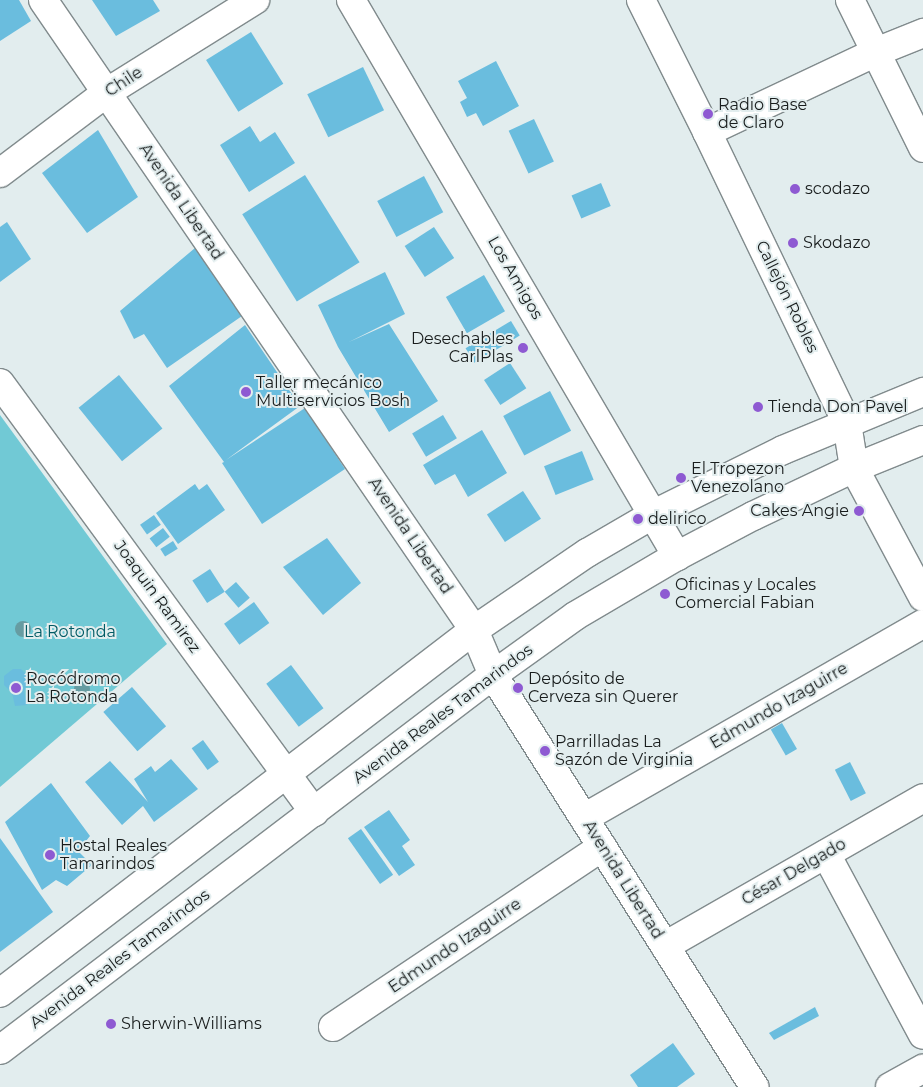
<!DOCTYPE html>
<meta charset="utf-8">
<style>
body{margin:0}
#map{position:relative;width:923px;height:1087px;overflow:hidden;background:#e2edee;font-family:Montserrat,sans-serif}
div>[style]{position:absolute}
.green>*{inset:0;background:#71c9d5}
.building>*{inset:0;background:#6abdde;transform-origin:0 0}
.roads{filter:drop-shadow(1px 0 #818b8d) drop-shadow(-1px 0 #818b8d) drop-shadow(0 1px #818b8d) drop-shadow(0 -1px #818b8d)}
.minor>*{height:28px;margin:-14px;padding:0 14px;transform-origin:14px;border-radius:14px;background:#fff}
.major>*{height:28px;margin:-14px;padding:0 14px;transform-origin:14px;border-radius:14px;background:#fff}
.trees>*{width:16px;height:16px;margin:-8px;border-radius:50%;background:#669ca2}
.dots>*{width:14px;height:14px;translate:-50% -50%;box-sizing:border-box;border:2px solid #e2edee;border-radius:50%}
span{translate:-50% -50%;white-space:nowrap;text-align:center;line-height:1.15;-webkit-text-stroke:4px #e2edee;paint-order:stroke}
.street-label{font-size:16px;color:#191d1d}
.poi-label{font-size:16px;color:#191d1d}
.left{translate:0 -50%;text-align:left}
.right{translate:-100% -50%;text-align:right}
.park-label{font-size:16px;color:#005a64}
</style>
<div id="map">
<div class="green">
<i style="clip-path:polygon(0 415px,167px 644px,0 787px)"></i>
</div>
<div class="building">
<i style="clip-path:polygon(0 0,19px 0,31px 21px,0 41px)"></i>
<i style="clip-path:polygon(92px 0,153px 0,160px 11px,116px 36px)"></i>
<i style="left:251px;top:32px;width:61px;height:53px;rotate:58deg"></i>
<i style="clip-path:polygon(496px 61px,519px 106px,483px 126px,476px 113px,467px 117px,460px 102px,467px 98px,458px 81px)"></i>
<i style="left:363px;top:67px;width:48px;height:62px;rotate:64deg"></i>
<i style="left:534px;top:119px;width:47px;height:28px;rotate:65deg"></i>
<i style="clip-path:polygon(250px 126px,260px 142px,275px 132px,295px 163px,249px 192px,220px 145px)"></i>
<i style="clip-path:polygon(98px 130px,138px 197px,87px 233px,42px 173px)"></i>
<i style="left:305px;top:175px;width:103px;height:74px;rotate:58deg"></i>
<i style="left:424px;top:176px;width:41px;height:53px;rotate:62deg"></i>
<i style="left:601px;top:183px;width:25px;height:32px;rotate:67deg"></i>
<i style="clip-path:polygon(7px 222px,31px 259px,0 282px,0 227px)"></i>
<i style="left:434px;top:227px;width:37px;height:35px;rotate:57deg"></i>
<i style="clip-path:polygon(195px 248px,242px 316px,167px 368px,144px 334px,134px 339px,120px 311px)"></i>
<i style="clip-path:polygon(385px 272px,405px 314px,349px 342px,389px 324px,438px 401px,389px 432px,338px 347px,318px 305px)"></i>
<i style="left:484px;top:275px;width:42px;height:44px;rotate:60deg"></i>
<i style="left:511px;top:321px;width:17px;height:53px;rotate:59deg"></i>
<i style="clip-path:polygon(245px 325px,300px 406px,226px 460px,305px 408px,345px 469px,262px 524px,222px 463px,224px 462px,169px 386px)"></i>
<i style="left:510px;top:363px;width:30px;height:31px;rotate:57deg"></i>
<i style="left:119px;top:375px;width:69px;height:52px;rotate:51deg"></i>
<i style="left:550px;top:391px;width:45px;height:53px;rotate:62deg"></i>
<i style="left:443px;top:415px;width:27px;height:36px;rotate:59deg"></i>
<i style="clip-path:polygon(482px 430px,507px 473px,468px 497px,455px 474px,435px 485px,423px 465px)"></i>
<i style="left:582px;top:451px;width:31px;height:41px;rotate:68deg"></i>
<i style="clip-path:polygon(195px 484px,199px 490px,207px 484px,225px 510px,178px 544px,156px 513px)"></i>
<i style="left:523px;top:491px;width:33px;height:43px;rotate:57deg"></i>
<i style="left:154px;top:515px;width:12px;height:17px;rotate:55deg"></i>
<i style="left:163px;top:528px;width:11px;height:17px;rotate:52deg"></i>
<i style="clip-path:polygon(327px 538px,361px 583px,323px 615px,283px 567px)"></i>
<i style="left:173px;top:541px;width:9px;height:15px;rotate:58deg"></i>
<i style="left:210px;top:569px;width:27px;height:21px;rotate:57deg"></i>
<i style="left:236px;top:582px;width:21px;height:15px;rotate:49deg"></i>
<i style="left:254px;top:602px;width:26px;height:37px;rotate:54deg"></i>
<i style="left:291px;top:665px;width:54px;height:31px;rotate:53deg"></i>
<i style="clip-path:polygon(13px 669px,21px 669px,27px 675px,28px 683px,24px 691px,27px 705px,15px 706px,12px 693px,4px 685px,4px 676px)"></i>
<i style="left:132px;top:687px;width:52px;height:38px;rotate:49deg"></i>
<i style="left:782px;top:723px;width:30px;height:13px;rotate:60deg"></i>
<i style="left:203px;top:740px;width:27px;height:14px;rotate:54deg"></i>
<i style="clip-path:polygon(171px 759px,198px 789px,154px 822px,143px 806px,122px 825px,85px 782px,110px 761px,148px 802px,134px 779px,151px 766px,155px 772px)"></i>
<i style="left:850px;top:762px;width:35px;height:17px;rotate:63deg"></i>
<i style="clip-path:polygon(51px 783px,90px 836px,78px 851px,92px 865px,67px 886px,56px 880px,42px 890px,5px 822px)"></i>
<i style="clip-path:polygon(389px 810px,410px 840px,402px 846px,415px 865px,399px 876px,364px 827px)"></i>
<i style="left:361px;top:829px;width:56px;height:16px;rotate:55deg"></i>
<i style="clip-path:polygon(0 838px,53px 912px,0 952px)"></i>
<i style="clip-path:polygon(815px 1007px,819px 1016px,774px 1040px,769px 1033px)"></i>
<i style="clip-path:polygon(673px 1043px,695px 1074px,677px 1087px,638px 1087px,630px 1075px)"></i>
</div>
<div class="roads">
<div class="minor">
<i style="left:43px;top:0;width:763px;rotate:55.62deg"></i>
<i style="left:474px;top:630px;width:49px;rotate:67.1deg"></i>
<i style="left:493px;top:675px;width:488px;rotate:57.6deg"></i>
<i style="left:351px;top:0;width:645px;rotate:59.62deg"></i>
<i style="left:641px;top:0;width:148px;rotate:63.4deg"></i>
<i style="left:707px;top:132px;width:323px;rotate:64.3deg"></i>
<i style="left:847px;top:423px;width:46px;rotate:81.2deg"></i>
<i style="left:854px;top:468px;width:146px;rotate:61.9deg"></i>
<i style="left:850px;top:0;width:165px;rotate:63.7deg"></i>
<i style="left:707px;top:132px;width:187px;rotate:-25.3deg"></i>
<i style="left:876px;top:52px;width:51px;rotate:-22deg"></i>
<i style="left:0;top:173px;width:133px;rotate:-37deg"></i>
<i style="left:106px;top:93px;width:176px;rotate:-32deg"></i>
<i style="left:0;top:383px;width:532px;rotate:53.8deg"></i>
<i style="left:584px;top:818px;width:391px;rotate:-29.8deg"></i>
<i style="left:826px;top:854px;width:205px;rotate:61.8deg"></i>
<i style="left:665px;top:946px;width:297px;rotate:-29.8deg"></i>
<i style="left:333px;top:1027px;width:324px;rotate:-33.8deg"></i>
<i style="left:890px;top:1087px;width:38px;rotate:-29deg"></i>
</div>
<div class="major">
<i style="left:0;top:993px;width:597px;rotate:-37.45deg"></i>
<i style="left:474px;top:630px;width:137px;rotate:-34.3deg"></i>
<i style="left:587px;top:553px;width:78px;rotate:-30.2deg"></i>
<i style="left:654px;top:514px;width:144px;rotate:-26.4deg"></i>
<i style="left:783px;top:450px;width:152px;rotate:-22.5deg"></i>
<i style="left:0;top:1050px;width:619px;rotate:-37.26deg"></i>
<i style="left:493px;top:675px;width:101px;rotate:-35.7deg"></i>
<i style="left:575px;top:616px;width:118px;rotate:-30.5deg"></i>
<i style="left:677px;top:556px;width:86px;rotate:-27.8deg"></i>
<i style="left:753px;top:516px;width:112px;rotate:-25.4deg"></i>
<i style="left:854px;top:468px;width:74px;rotate:-22.1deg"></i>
</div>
</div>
<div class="trees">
<i style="left:23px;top:629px"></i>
<i style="left:82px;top:689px"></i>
</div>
<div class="dots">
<i style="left:708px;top:114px;background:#8e5ad2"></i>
<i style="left:795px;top:189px;background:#8e5ad2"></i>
<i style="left:793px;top:243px;background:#8e5ad2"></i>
<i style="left:523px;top:348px;background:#8e5ad2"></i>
<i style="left:246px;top:392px;background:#8e5ad2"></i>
<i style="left:758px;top:407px;background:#8e5ad2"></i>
<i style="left:681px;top:478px;background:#8e5ad2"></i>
<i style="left:859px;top:511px;background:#8e5ad2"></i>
<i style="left:638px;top:519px;background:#8e5ad2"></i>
<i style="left:665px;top:594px;background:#8e5ad2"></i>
<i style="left:16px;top:688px;background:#8e5ad2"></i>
<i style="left:518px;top:688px;background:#8e5ad2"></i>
<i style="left:545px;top:751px;background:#8e5ad2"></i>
<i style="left:50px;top:855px;background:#8e5ad2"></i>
<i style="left:111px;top:1024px;background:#8e5ad2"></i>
</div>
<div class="street-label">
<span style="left:124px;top:82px;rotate:-33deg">Chile</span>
<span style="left:181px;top:202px;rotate:56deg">Avenida Libertad</span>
<span style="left:515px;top:278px;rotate:60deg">Los Amigos</span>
<span style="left:787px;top:297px;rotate:64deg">Callejón Robles</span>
<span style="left:410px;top:536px;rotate:56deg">Avenida Libertad</span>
<span style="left:157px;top:597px;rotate:54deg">Joaquin Ramirez</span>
<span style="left:779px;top:706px;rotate:-30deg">Edmundo Izaguirre</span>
<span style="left:443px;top:714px;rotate:-37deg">Avenida Reales Tamarindos</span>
<span style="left:794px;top:872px;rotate:-30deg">César Delgado</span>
<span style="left:623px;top:880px;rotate:58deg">Avenida Libertad</span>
<span style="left:455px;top:946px;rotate:-34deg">Edmundo Izaguirre</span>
<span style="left:120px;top:959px;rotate:-37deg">Avenida Reales Tamarindos</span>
</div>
<div class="poi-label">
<span class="left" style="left:718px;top:114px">Radio Base<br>de Claro</span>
<span class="left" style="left:805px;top:189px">scodazo</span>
<span class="left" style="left:803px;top:243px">Skodazo</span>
<span class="right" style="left:513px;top:348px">Desechables<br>CarlPlas</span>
<span class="left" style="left:256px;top:392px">Taller mecánico<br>Multiservicios Bosh</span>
<span class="left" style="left:768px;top:407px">Tienda Don Pavel</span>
<span class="left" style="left:691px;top:478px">El Tropezon<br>Venezolano</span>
<span class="right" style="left:849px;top:511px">Cakes Angie</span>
<span class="left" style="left:648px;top:519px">delirico</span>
<span class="left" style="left:675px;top:594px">Oficinas y Locales<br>Comercial Fabian</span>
<span class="left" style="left:26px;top:688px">Rocódromo<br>La Rotonda</span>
<span class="left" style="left:528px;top:688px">Depósito de<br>Cerveza sin Querer</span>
<span class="left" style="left:555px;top:751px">Parrilladas La<br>Sazón de Virginia</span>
<span class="left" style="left:60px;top:855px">Hostal Reales<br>Tamarindos</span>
<span class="left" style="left:121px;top:1024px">Sherwin-Williams</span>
</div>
<div class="park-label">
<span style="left:70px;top:632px">La Rotonda</span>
</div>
</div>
